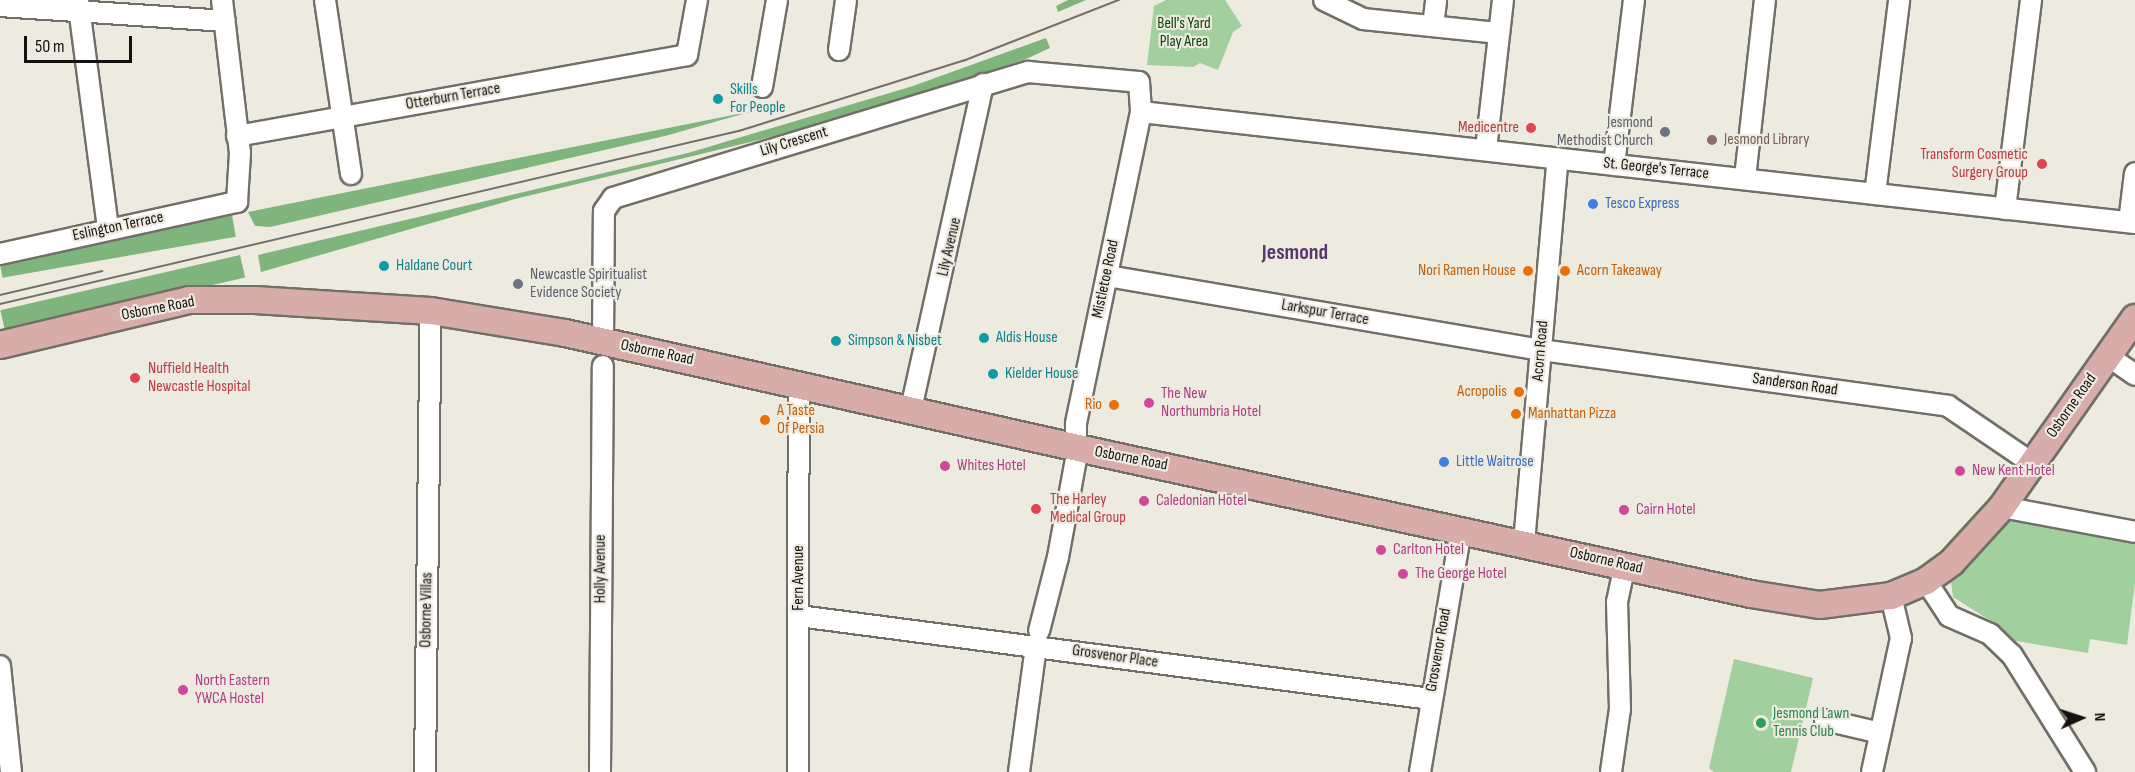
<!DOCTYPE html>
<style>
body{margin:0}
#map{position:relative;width:2135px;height:772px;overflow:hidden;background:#edeae0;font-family:"Sofia Sans Condensed",sans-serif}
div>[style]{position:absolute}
.green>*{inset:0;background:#a1cf9e}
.forest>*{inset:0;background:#80b47d;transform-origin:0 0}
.roads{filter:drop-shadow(2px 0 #716f66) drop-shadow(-2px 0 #716f66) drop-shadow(0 2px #716f66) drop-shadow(0 -2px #716f66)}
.minor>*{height:20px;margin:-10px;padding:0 10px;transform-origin:10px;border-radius:10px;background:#fff}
.major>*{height:26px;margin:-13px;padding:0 13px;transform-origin:13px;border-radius:13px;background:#d7aca9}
.tram>*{height:1.5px;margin:-0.75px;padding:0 0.75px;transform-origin:0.75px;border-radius:0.75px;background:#72706a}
.dots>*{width:16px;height:16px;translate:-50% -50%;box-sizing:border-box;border:3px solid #edeae0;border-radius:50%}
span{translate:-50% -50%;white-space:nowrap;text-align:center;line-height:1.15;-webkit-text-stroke:4.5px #edeae0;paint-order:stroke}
.park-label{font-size:16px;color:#09420c}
.culture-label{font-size:16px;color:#0d838f}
.left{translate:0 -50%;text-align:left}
.street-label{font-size:16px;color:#13120f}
.worship-label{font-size:16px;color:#5b616d}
.right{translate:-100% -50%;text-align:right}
.health-label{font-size:16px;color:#be3a42}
.education-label{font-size:16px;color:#785e54}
.shop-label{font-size:16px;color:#366cbe}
.food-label{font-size:16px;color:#c56008}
.hotel-label{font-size:16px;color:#b23c85}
.leisure-label{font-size:16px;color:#27864d}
.district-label{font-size:22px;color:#5a3770;font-weight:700}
.north{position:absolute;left:2051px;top:688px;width:60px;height:60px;-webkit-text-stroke:4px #edeae0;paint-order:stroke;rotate:87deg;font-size:16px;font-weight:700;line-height:24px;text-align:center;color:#13120f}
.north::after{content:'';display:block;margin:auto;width:21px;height:27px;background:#13120f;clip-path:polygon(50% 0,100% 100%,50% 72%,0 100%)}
.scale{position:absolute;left:24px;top:36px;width:108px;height:27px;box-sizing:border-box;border:3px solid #13120f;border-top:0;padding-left:8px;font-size:18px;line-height:21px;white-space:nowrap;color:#13120f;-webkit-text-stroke:4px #edeae0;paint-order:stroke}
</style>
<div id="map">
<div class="green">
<i style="clip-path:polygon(1166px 0,1225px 0,1242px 26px,1233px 32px,1218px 70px,1200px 63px,1193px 67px,1147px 65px,1154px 6px)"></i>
<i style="clip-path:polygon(2011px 516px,2135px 536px,2135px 583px,2127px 645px,2090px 639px,2088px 653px,2010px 640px,2002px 628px,1953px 597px,1951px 582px)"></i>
<i style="clip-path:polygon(1734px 659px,1813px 678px,1791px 772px,1714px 772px,1709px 768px)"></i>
</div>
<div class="forest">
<i style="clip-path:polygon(1068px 0,1086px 0,1058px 12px,1056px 6px)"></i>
<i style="clip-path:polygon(1046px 38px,1050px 48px,1026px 59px,845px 119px,515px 199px,261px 272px,258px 255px,688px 153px,913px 86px)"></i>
<i style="clip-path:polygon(753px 111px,665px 136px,270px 227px,255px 226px,248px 212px)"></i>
<i style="left:232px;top:215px;width:22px;height:237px;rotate:80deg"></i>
<i style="left:240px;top:255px;width:23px;height:246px;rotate:77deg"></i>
</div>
<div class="roads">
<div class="minor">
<i style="left:78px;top:0;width:230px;rotate:82.5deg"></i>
<i style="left:325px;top:0;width:176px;rotate:81.5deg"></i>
<i style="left:1324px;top:0;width:43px;rotate:26deg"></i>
<i style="left:1363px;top:19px;width:137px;rotate:5.9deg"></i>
<i style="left:0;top:6px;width:225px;rotate:3.8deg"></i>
<i style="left:1433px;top:26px;width:26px;rotate:-83deg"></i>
<i style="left:839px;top:50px;width:50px;rotate:-82deg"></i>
<i style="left:762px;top:87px;width:88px;rotate:-80.2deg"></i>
<i style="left:1141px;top:112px;width:1000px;rotate:6.37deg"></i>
<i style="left:237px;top:136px;width:457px;rotate:-10.2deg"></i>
<i style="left:687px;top:55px;width:56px;rotate:-79.7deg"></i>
<i style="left:1486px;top:149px;width:150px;rotate:-83.5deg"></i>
<i style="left:1614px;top:165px;width:166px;rotate:-83.1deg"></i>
<i style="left:1745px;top:178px;width:179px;rotate:-83.6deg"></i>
<i style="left:1875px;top:194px;width:195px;rotate:-82.9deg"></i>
<i style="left:2005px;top:209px;width:211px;rotate:-82.9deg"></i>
<i style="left:2129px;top:222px;width:49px;rotate:-83deg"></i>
<i style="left:0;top:254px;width:243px;rotate:-12.4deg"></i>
<i style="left:237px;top:202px;width:49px;rotate:-86.5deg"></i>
<i style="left:240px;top:153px;width:154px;rotate:-96.7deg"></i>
<i style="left:1108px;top:276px;width:439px;rotate:9.7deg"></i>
<i style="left:1541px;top:350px;width:411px;rotate:7.8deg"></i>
<i style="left:1948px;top:406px;width:102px;rotate:34.2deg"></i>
<i style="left:603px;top:342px;width:131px;rotate:-89.6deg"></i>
<i style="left:604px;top:211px;width:16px;rotate:-55deg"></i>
<i style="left:613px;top:198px;width:434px;rotate:-16.9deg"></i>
<i style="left:1028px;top:72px;width:111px;rotate:5.1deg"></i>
<i style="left:1139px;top:82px;width:30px;rotate:86deg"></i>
<i style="left:1141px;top:112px;width:319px;rotate:101.8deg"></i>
<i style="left:1076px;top:424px;width:35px;rotate:90deg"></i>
<i style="left:1076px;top:459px;width:100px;rotate:100.4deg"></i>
<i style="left:1058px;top:557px;width:76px;rotate:104.4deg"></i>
<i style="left:2108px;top:356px;width:33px;rotate:35deg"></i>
<i style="left:911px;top:409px;width:333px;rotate:-77.5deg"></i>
<i style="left:2002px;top:507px;width:135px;rotate:10.6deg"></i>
<i style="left:1524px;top:543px;width:386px;rotate:-85deg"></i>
<i style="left:1926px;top:581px;width:42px;rotate:56.7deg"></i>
<i style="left:1949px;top:616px;width:45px;rotate:23.7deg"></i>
<i style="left:1990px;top:634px;width:30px;rotate:44deg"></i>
<i style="left:2012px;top:655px;width:138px;rotate:58deg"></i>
<i style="left:799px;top:616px;width:637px;rotate:7.48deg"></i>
<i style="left:0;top:666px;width:107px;rotate:84.1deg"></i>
<i style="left:1825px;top:720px;width:57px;rotate:13.1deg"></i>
<i style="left:425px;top:772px;width:461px;rotate:-89.3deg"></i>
<i style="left:600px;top:772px;width:406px;rotate:-89.6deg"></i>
<i style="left:798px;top:772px;width:388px;rotate:-89.9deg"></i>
<i style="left:1019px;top:772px;width:126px;rotate:-82.3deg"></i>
<i style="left:1420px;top:772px;width:246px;rotate:-80.4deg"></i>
<i style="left:1611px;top:772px;width:64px;rotate:-81.9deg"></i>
<i style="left:1620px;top:709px;width:107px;rotate:-91.6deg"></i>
<i style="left:1617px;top:602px;width:38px;rotate:-78deg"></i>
<i style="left:1872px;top:772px;width:137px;rotate:-77.8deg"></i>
<i style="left:1901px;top:638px;width:43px;rotate:-103.4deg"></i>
</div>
<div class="major">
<i style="left:0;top:345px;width:194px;rotate:-13.4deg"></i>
<i style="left:189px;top:300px;width:66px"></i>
<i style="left:255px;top:300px;width:176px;rotate:3.6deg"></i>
<i style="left:431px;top:311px;width:136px;rotate:9.3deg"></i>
<i style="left:565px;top:333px;width:553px;rotate:12.63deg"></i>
<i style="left:1105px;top:454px;width:661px;rotate:12.23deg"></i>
<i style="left:1751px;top:594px;width:70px;rotate:9.1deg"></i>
<i style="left:1820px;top:605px;width:72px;rotate:-7.2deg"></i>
<i style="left:1891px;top:596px;width:38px;rotate:-23deg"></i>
<i style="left:1926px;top:581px;width:32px;rotate:-36deg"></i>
<i style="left:1952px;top:562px;width:74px;rotate:-47.7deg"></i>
<i style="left:2002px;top:507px;width:231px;rotate:-54.9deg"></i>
</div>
</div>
<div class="tram">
<i style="left:0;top:295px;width:105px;rotate:-13.2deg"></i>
<i style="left:0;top:304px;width:759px;rotate:-13.18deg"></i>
<i style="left:739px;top:131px;width:235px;rotate:-17.4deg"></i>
<i style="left:963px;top:61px;width:168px;rotate:-21.4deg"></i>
</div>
<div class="dots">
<i style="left:718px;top:99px;background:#0f9aa8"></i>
<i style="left:1531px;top:128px;background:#e0444e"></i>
<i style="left:1665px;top:132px;background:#6b7280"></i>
<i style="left:1712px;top:140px;background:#8d6e63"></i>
<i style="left:2042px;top:164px;background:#e0444e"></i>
<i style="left:1593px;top:204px;background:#3f7fe0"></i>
<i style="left:384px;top:266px;background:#0f9aa8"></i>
<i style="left:1528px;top:271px;background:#e8710a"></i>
<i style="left:1565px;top:271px;background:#e8710a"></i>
<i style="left:518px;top:284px;background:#6b7280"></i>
<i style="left:984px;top:338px;background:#0f9aa8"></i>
<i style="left:836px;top:341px;background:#0f9aa8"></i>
<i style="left:993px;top:374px;background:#0f9aa8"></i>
<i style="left:135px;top:378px;background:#e0444e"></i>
<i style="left:1519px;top:392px;background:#e8710a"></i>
<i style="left:1149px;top:403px;background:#d1479c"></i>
<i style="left:1114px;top:405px;background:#e8710a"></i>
<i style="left:1516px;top:414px;background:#e8710a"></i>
<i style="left:765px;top:420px;background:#e8710a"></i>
<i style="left:1444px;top:462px;background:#3f7fe0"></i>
<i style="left:945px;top:466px;background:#d1479c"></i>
<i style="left:1960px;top:471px;background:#d1479c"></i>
<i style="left:1144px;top:501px;background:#d1479c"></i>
<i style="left:1036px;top:509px;background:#e0444e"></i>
<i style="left:1624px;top:510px;background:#d1479c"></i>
<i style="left:1381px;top:550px;background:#d1479c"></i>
<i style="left:1403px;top:574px;background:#d1479c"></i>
<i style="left:183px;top:690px;background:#d1479c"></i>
<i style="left:1761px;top:723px;background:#2e9e5b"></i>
</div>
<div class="park-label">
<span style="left:1184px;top:33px">Bell's Yard<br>Play Area</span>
</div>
<div class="culture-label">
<span class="left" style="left:730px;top:99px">Skills<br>For People</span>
<span class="left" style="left:396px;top:266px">Haldane Court</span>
<span class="left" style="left:996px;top:338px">Aldis House</span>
<span class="left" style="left:848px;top:341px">Simpson &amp; Nisbet</span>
<span class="left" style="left:1005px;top:374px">Kielder House</span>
</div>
<div class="street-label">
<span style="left:453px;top:97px;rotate:-10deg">Otterburn Terrace</span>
<span style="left:794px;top:142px;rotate:-17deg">Lily Crescent</span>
<span style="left:1656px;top:169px;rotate:6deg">St. George's Terrace</span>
<span style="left:118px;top:227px;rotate:-12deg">Eslington Terrace</span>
<span style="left:950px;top:247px;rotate:-77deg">Lily Avenue</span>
<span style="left:1106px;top:279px;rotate:-78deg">Mistletoe Road</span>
<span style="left:158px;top:309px;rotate:-11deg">Osborne Road</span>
<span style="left:1325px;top:313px;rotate:10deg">Larkspur Terrace</span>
<span style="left:1541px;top:351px;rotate:-85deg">Acorn Road</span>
<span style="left:657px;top:353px;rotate:12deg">Osborne Road</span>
<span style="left:1795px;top:385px;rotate:8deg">Sanderson Road</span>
<span style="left:2072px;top:406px;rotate:-55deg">Osborne Road</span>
<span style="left:1131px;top:459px;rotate:11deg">Osborne Road</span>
<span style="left:1606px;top:561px;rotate:13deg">Osborne Road</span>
<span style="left:601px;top:569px;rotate:-90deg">Holly Avenue</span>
<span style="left:799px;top:578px;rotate:-90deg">Fern Avenue</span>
<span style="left:427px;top:610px;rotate:-89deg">Osborne Villas</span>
<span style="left:1439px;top:650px;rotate:-80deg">Grosvenor Road</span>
<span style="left:1115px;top:657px;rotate:8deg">Grosvenor Place</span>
</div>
<div class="worship-label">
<span class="right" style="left:1653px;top:132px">Jesmond<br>Methodist Church</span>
<span class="left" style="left:530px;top:284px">Newcastle Spiritualist<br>Evidence Society</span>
</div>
<div class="health-label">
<span class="right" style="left:1519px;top:128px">Medicentre</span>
<span class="right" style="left:2028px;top:164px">Transform Cosmetic<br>Surgery Group</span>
<span class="left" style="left:148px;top:378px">Nuffield Health<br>Newcastle Hospital</span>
<span class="left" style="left:1050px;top:509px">The Harley<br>Medical Group</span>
</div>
<div class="education-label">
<span class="left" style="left:1724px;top:140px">Jesmond Library</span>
</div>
<div class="shop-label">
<span class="left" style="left:1605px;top:204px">Tesco Express</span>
<span class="left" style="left:1456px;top:462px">Little Waitrose</span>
</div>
<div class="food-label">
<span class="right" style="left:1516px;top:271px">Nori Ramen House</span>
<span class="left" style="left:1577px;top:271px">Acorn Takeaway</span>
<span class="right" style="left:1507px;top:392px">Acropolis</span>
<span class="right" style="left:1102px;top:405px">Rio</span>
<span class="left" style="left:777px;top:420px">A Taste<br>Of Persia</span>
<span class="left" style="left:1528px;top:414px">Manhattan Pizza</span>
</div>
<div class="hotel-label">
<span class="left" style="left:1161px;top:403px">The New<br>Northumbria Hotel</span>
<span class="left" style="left:957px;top:466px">Whites Hotel</span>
<span class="left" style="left:1972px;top:471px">New Kent Hotel</span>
<span class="left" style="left:1156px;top:501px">Caledonian Hotel</span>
<span class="left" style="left:1636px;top:510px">Cairn Hotel</span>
<span class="left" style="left:1393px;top:550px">Carlton Hotel</span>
<span class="left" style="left:1415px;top:574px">The George Hotel</span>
<span class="left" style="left:195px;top:690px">North Eastern<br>YWCA Hostel</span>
</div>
<div class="leisure-label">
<span class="left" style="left:1773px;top:723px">Jesmond Lawn<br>Tennis Club</span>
</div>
<div class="district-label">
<span style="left:1295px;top:253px">Jesmond</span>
</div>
<div class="north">N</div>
<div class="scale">50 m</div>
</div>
